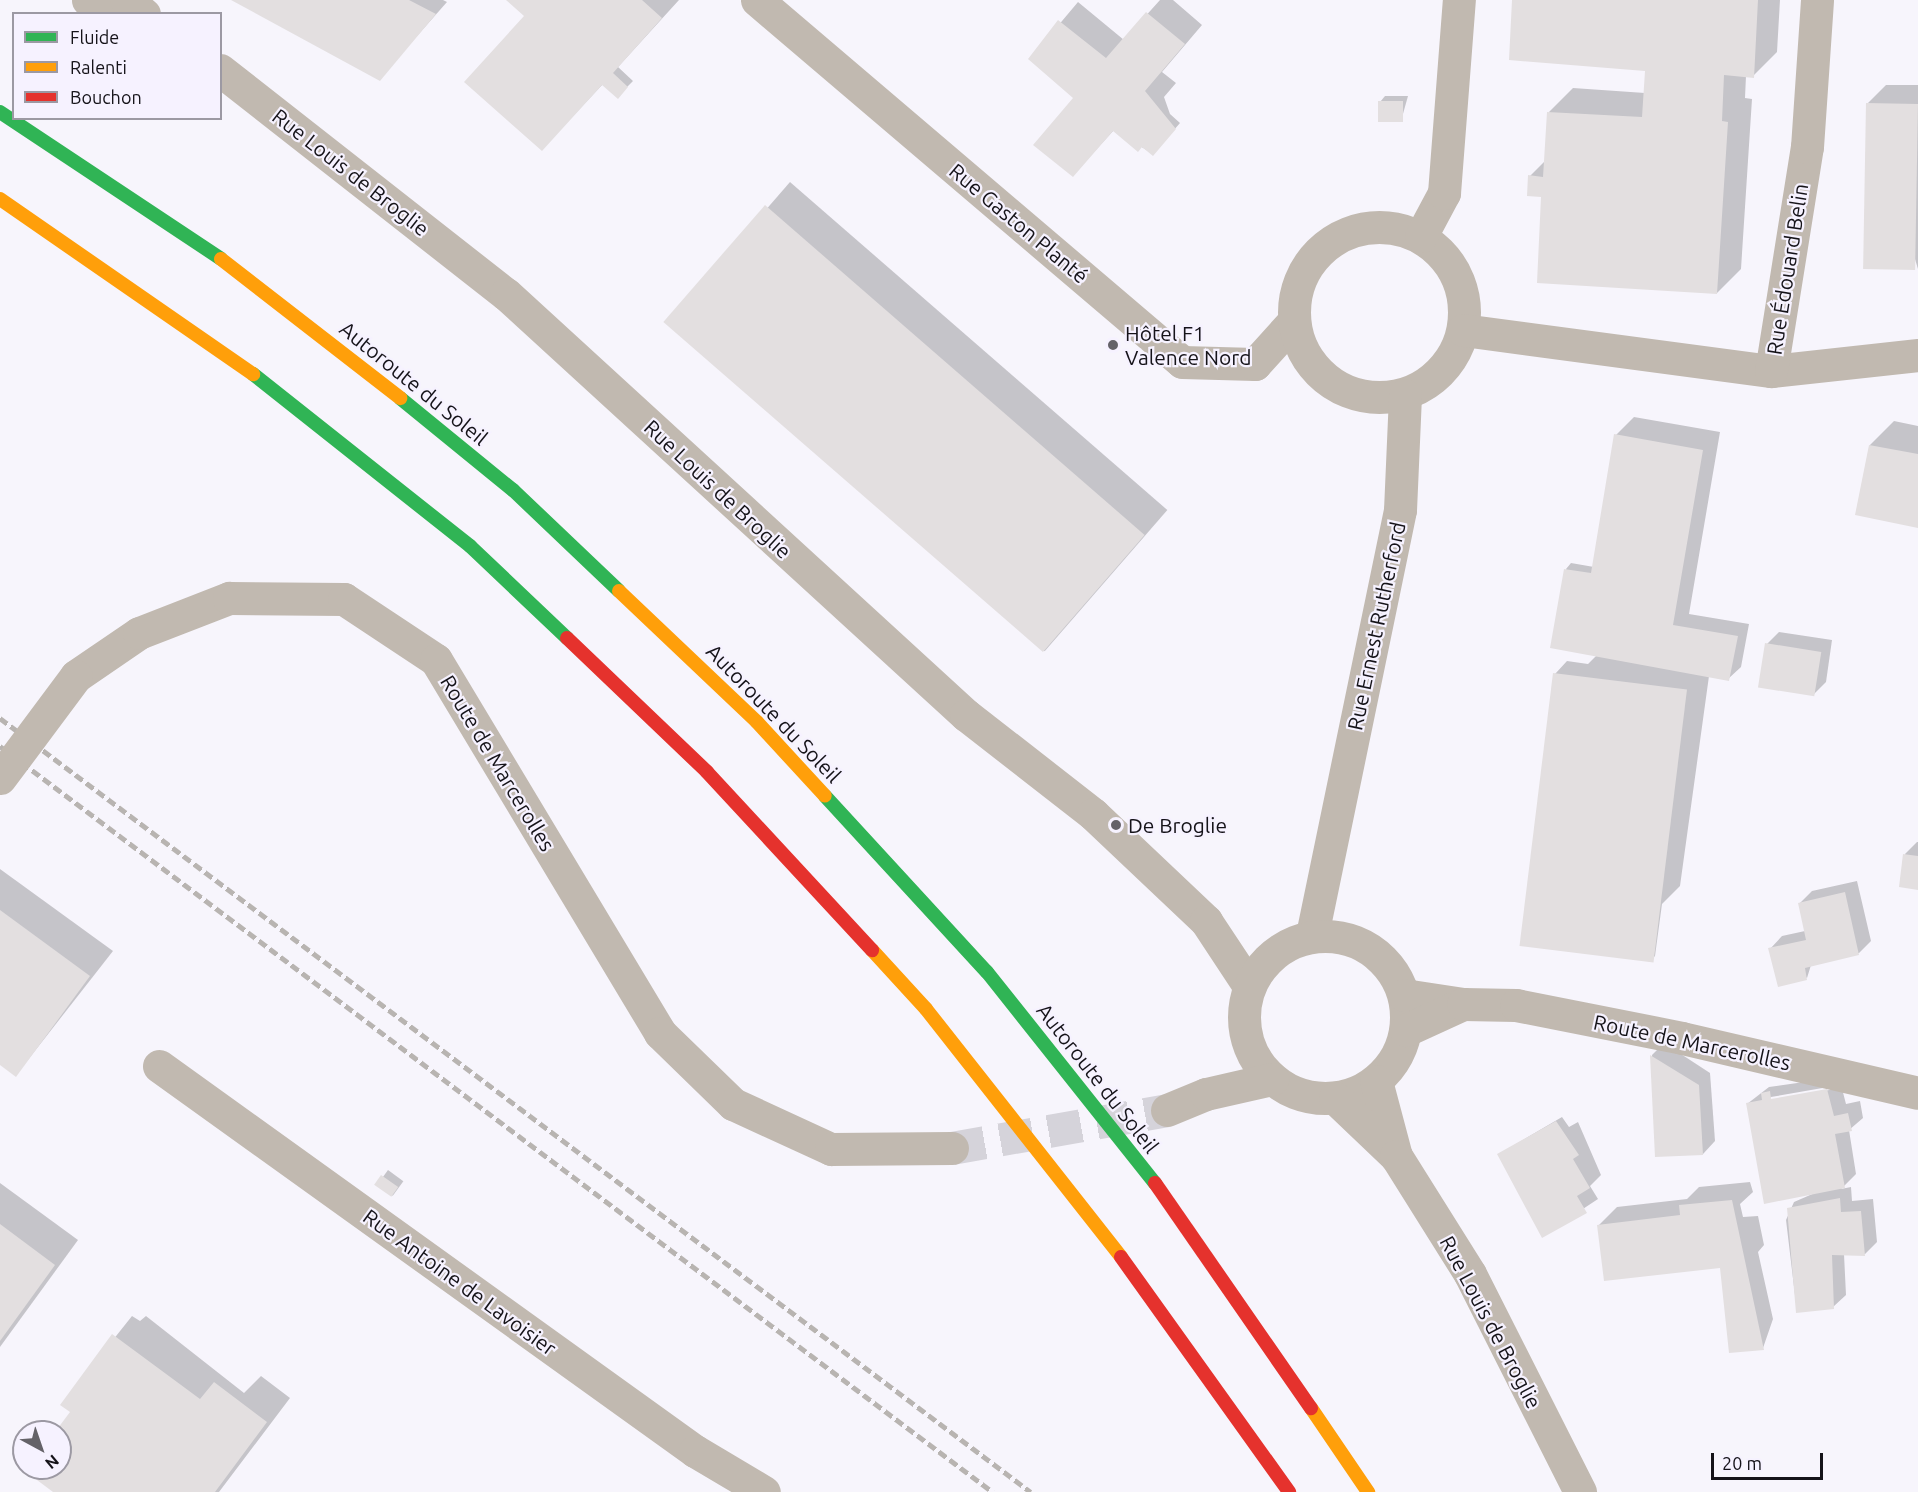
<!DOCTYPE html>
<meta charset="utf-8">
<style>
body{margin:0}
#map{position:relative;width:1918px;height:1492px;overflow:hidden;background:#f7f5fc;font-family:Ubuntu,sans-serif}
div>[style]{position:absolute}
.shadow>*{inset:0;background:#0003;transform-origin:0 0}
.building>*{inset:0;background:#e3dfe0;transform-origin:0 0}
.street-tunnel>*{height:33px;margin-top:-16.5px;transform-origin:0;background:repeating-linear-gradient(90deg,#d5d3da 0 33px,transparent 0 49px)}
.street>*{height:33px;margin:-16.5px;padding:0 16.5px;transform-origin:16.5px;border-radius:16.5px;background:#c1b9b0}
.street>.ring{margin:-16.5px;padding:0;box-sizing:content-box;background:none;border:33px solid #c1b9b0;border-radius:50%}
.fast>*{height:14px;margin:-7px;padding:0 7px;transform-origin:7px;border-radius:7px;background:#30b455}
.slow>*{height:14px;margin:-7px;padding:0 7px;transform-origin:7px;border-radius:7px;background:#ff9f0a}
.jam>*{height:14px;margin:-7px;padding:0 7px;transform-origin:7px;border-radius:7px;background:#e5322d}
.rail>*{height:4.5px;margin-top:-2.25px;transform-origin:0;background:repeating-linear-gradient(90deg,#b8b4b1 0 9px,transparent 0 13.5px)}
.street-bridge>*{height:33px;margin:-16.5px;padding:0 16.5px;transform-origin:16.5px;border-radius:16.5px;background:#c1b9b0}
.dots>*{width:16px;height:16px;translate:-50% -50%;box-sizing:border-box;border:3px solid #f6f2ff;border-radius:50%}
span{translate:-50% -50%;white-space:nowrap;text-align:center;line-height:1.15;-webkit-text-stroke:4.5px #f6f2ff;paint-order:stroke}
.street-label{font-size:21px;color:#151319}
.poi-label{font-size:21px;color:#151319}
.left{translate:0 -50%;text-align:left}
.legend{position:absolute;left:12px;top:12px;width:210px;height:108px;box-sizing:border-box;background:#f6f2ff;border:2px solid #9c99a3;margin:0;padding:8px 10px;list-style:none;font-size:18px;color:#151319}
.legend li{display:flex;align-items:center;gap:12px;height:30px}
.legend b{width:30px;border:2px solid #9c99a3}
.north{position:absolute;left:12px;top:1420px;width:60px;height:60px;box-sizing:border-box;background:#f6f2ff;border:2px solid #9c99a3;border-radius:50%;rotate:140deg;font-size:16px;font-weight:700;line-height:24px;text-align:center;color:#151319}
.north::after{content:'';display:block;margin:auto;width:21px;height:27px;background:#646268;clip-path:polygon(50% 0,100% 100%,50% 72%,0 100%)}
.scale{position:absolute;left:1711px;top:1453px;width:112px;height:27px;box-sizing:border-box;border:3px solid #151319;border-top:0;padding-left:8px;font-size:18px;line-height:21px;white-space:nowrap;color:#151319;-webkit-text-stroke:4px #f6f2ff;paint-order:stroke}
</style>
<div id="map">
<div class="shadow">
<i style="clip-path:polygon(234px 0,443px 0,447px 2px,379px 79px)"></i>
<i style="clip-path:polygon(508px 0,679px 0,618px 67px,633px 81px,618px 96px,603px 84px,542px 149px,526px 16px)"></i>
<i style="clip-path:polygon(1160px 0,1173px 0,1202px 25px,1162px 72px,1176px 83px,1164px 97px,1170px 114px,1180px 123px,1153px 154px,1114px 130px,1073px 175px,1075px 98px,1030px 59px,1078px 2px,1124px 40px)"></i>
<i style="clip-path:polygon(1514px 0,1780px 0,1777px 52px,1753px 76px,1746px 76px,1745px 98px,1752px 99px,1741px 269px,1717px 293px,1543px 196px,1530px 176px,1546px 160px,1549px 112px,1573px 88px,1645px 93px,1647px 69px)"></i>
<i style="clip-path:polygon(1886px 85px,1918px 85px,1918px 269px,1868px 103px)"></i>
<i style="clip-path:polygon(1385px 96px,1408px 96px,1401px 121px,1380px 102px)"></i>
<i style="left:790px;top:182px;width:500px;height:187px;rotate:41deg"></i>
<i style="clip-path:polygon(1634px 417px,1720px 432px,1689px 614px,1749px 624px,1741px 667px,1728px 679px,1709px 676px,1680px 886px,1662px 904px,1655px 956px,1649px 962px,1555px 674px,1567px 661px,1588px 664px,1597px 655px,1566px 569px,1571px 563px,1594px 567px,1616px 435px)"></i>
<i style="clip-path:polygon(1894px 421px,1918px 426px,1918px 526px,1857px 514px,1870px 445px)"></i>
<i style="clip-path:polygon(1779px 632px,1832px 640px,1826px 682px,1814px 694px,1767px 644px)"></i>
<i style="clip-path:polygon(1917px 842px,1918px 842px,1918px 888px,1905px 854px)"></i>
<i style="clip-path:polygon(0 869px,113px 951px,16px 1075px,0 1063px)"></i>
<i style="clip-path:polygon(1857px 881px,1871px 941px,1859px 953px,1811px 965px,1807px 978px,1770px 949px,1782px 936px,1805px 931px,1800px 903px,1812px 891px)"></i>
<i style="clip-path:polygon(1664px 1043px,1710px 1073px,1715px 1141px,1703px 1154px,1656px 1155px,1652px 1055px)"></i>
<i style="clip-path:polygon(evenodd,1839px 1077px,1846px 1104px,1860px 1101px,1863px 1118px,1849px 1130px,1856px 1174px,1841px 1189px,1851px 1187px,1852px 1201px,1873px 1199px,1877px 1242px,1865px 1254px,1844px 1254px,1846px 1295px,1833px 1307px,1797px 1312px,1786px 1220px,1794px 1202px,1817px 1192px,1747px 1104px,1769px 1087px,1839px 1077px,1834px 1086px,1835px 1089px,1767px 1101px,1771px 1097px,1834px 1086px)"></i>
<i style="clip-path:polygon(1562px 1117px,1569px 1127px,1578px 1122px,1601px 1175px,1590px 1186px,1598px 1199px,1542px 1236px,1499px 1154px)"></i>
<i style="left:388px;top:1170px;width:19px;height:18px;rotate:36deg"></i>
<i style="clip-path:polygon(1750px 1182px,1753px 1192px,1740px 1204px,1743px 1217px,1758px 1216px,1764px 1245px,1758px 1252px,1773px 1319px,1763px 1348px,1724px 1266px,1599px 1225px,1617px 1207px,1687px 1199px,1699px 1187px)"></i>
<i style="clip-path:polygon(0 1183px,78px 1240px,0 1347px)"></i>
<i style="clip-path:polygon(132px 1316px,140px 1321px,146px 1316px,244px 1393px,261px 1376px,290px 1398px,219px 1492px,55px 1492px,27px 1471px,60px 1468px,57px 1432px,72px 1412px,62px 1404px)"></i>
</div>
<div class="building">
<i style="clip-path:polygon(231px 0,409px 0,436px 14px,380px 81px)"></i>
<i style="clip-path:polygon(506px 0,642px 0,662px 18px,613px 73px,628px 87px,618px 99px,602px 85px,542px 151px,464px 82px,524px 16px)"></i>
<i style="clip-path:polygon(1512px 0,1758px 0,1754px 78px,1724px 75px,1722px 121px,1728px 122px,1717px 294px,1537px 283px,1541px 197px,1527px 196px,1528px 175px,1543px 177px,1547px 112px,1642px 117px,1645px 71px,1509px 60px)"></i>
<i style="clip-path:polygon(1146px 12px,1185px 44px,1145px 91px,1176px 129px,1153px 156px,1142px 147px,1138px 152px,1113px 131px,1073px 177px,1033px 145px,1073px 98px,1028px 59px,1058px 20px,1106px 58px)"></i>
<i style="left:1378px;top:101px;width:25px;height:21px"></i>
<i style="left:1866px;top:103px;width:52px;height:166px;rotate:1deg"></i>
<i style="left:765px;top:205px;width:503px;height:155px;rotate:41deg"></i>
<i style="clip-path:polygon(1614px 434px,1703px 450px,1673px 625px,1738px 636px,1729px 681px,1550px 648px,1564px 569px,1591px 573px)"></i>
<i style="clip-path:polygon(1869px 445px,1918px 454px,1918px 528px,1855px 515px)"></i>
<i style="left:1765px;top:643px;width:57px;height:45px;rotate:9deg"></i>
<i style="left:1553px;top:673px;width:135px;height:275px;rotate:7deg"></i>
<i style="clip-path:polygon(1903px 854px,1918px 856px,1918px 890px,1899px 887px)"></i>
<i style="clip-path:polygon(1845px 892px,1859px 955px,1805px 968px,1807px 980px,1778px 987px,1768px 948px,1806px 940px,1798px 903px)"></i>
<i style="clip-path:polygon(0 910px,90px 976px,16px 1077px,0 1065px)"></i>
<i style="clip-path:polygon(1650px 1055px,1699px 1085px,1703px 1155px,1655px 1157px)"></i>
<i style="clip-path:polygon(1827px 1089px,1834px 1116px,1848px 1113px,1852px 1131px,1835px 1134px,1845px 1188px,1764px 1204px,1746px 1103px,1762px 1100px,1761px 1093px,1770px 1091px,1771px 1099px)"></i>
<i style="clip-path:polygon(1556px 1121px,1579px 1155px,1573px 1159px,1590px 1188px,1577px 1196px,1587px 1213px,1542px 1238px,1497px 1154px)"></i>
<i style="left:381px;top:1175px;width:21px;height:12px;rotate:35deg"></i>
<i style="clip-path:polygon(1840px 1198px,1841px 1212px,1861px 1211px,1865px 1256px,1832px 1255px,1834px 1309px,1796px 1313px,1787px 1208px)"></i>
<i style="clip-path:polygon(1732px 1200px,1764px 1350px,1729px 1353px,1720px 1268px,1604px 1281px,1597px 1225px,1680px 1215px,1679px 1205px)"></i>
<i style="clip-path:polygon(0 1224px,55px 1265px,0 1341px)"></i>
<i style="clip-path:polygon(112px 1334px,200px 1399px,214px 1382px,267px 1422px,215px 1492px,53px 1492px,25px 1471px,60px 1468px,60px 1432px,55px 1432px,70px 1412px,60px 1405px)"></i>
</div>
<div class="street-tunnel">
<i style="left:952px;top:1148px;width:218px;rotate:-10deg"></i>
</div>
<div class="street">
<i style="left:88px;top:0;width:25px;rotate:34deg"></i>
<i style="left:126px;top:0;width:23px;rotate:38deg"></i>
<i style="left:757px;top:0;width:558px;rotate:40.42deg"></i>
<i style="left:1182px;top:362px;width:73px;rotate:1.6deg"></i>
<i style="left:1255px;top:364px;width:57px;rotate:-47.9deg"></i>
<i style="left:220px;top:70px;width:363px;rotate:38.1deg"></i>
<i style="left:506px;top:294px;width:624px;rotate:42.47deg"></i>
<i style="left:966px;top:715px;width:161px;rotate:37.9deg"></i>
<i style="left:1093px;top:814px;width:156px;rotate:43.4deg"></i>
<i style="left:1206px;top:921px;width:78px;rotate:56.5deg"></i>
<i class="ring" style="left:1294px;top:227px;width:137px;height:137px"></i>
<i style="left:1421px;top:236px;width:49px;rotate:-61.9deg"></i>
<i style="left:1444px;top:193px;width:194px;rotate:-85.6deg"></i>
<i style="left:1463px;top:330px;width:311px;rotate:7.6deg"></i>
<i style="left:1771px;top:371px;width:148px;rotate:-6.2deg"></i>
<i style="left:1771px;top:371px;width:227px;rotate:-80.9deg"></i>
<i style="left:1807px;top:147px;width:147px;rotate:-86.1deg"></i>
<i style="left:76px;top:676px;width:76px;rotate:-34.3deg"></i>
<i style="left:139px;top:633px;width:97px;rotate:-21.3deg"></i>
<i style="left:229px;top:598px;width:115px;rotate:0.5deg"></i>
<i style="left:344px;top:599px;width:110px;rotate:33.5deg"></i>
<i style="left:436px;top:660px;width:435px;rotate:59deg"></i>
<i style="left:660px;top:1033px;width:102px;rotate:44.2deg"></i>
<i style="left:733px;top:1104px;width:108px;rotate:24.7deg"></i>
<i style="left:831px;top:1149px;width:121px;rotate:-0.5deg"></i>
<i style="left:1312px;top:935px;width:434px;rotate:-78.3deg"></i>
<i style="left:1400px;top:510px;width:115px;rotate:-87.5deg"></i>
<i class="ring" style="left:1244px;top:936px;width:129px;height:129px"></i>
<i style="left:1404px;top:995px;width:60px;rotate:8.7deg"></i>
<i style="left:1463px;top:1004px;width:63px;rotate:155.5deg"></i>
<i style="left:1463px;top:1004px;width:53px;rotate:1.1deg"></i>
<i style="left:1516px;top:1005px;width:169px;rotate:11.2deg"></i>
<i style="left:1682px;top:1038px;width:242px;rotate:13.1deg"></i>
<i style="left:159px;top:1066px;width:660px;rotate:35.69deg"></i>
<i style="left:695px;top:1451px;width:80px;rotate:30.7deg"></i>
<i style="left:1376px;top:1081px;width:78px;rotate:75.1deg"></i>
<i style="left:1335px;top:1098px;width:84px;rotate:43.6deg"></i>
<i style="left:1396px;top:1156px;width:139px;rotate:57.9deg"></i>
<i style="left:1470px;top:1274px;width:244px;rotate:63.2deg"></i>
<i style="left:1167px;top:1110px;width:42px;rotate:-22.3deg"></i>
<i style="left:1206px;top:1094px;width:68px;rotate:-12.8deg"></i>
</div>
<div class="fast">
<i style="left:0;top:112px;width:265px;rotate:33.6deg"></i>
<i style="left:253px;top:374px;width:277px;rotate:38.4deg"></i>
<i style="left:470px;top:546px;width:134px;rotate:43.5deg"></i>
<i style="left:400px;top:398px;width:146px;rotate:39.2deg"></i>
<i style="left:513px;top:490px;width:146px;rotate:43.6deg"></i>
<i style="left:825px;top:796px;width:239px;rotate:47.4deg"></i>
<i style="left:987px;top:972px;width:270px;rotate:51.5deg"></i>
</div>
<div class="slow">
<i style="left:0;top:199px;width:308px;rotate:34.7deg"></i>
<i style="left:221px;top:259px;width:227px;rotate:37.8deg"></i>
<i style="left:619px;top:591px;width:190px;rotate:43.5deg"></i>
<i style="left:757px;top:722px;width:100px;rotate:47.4deg"></i>
<i style="left:872px;top:950px;width:80px;rotate:47.5deg"></i>
<i style="left:926px;top:1009px;width:315px;rotate:51.8deg"></i>
<i style="left:1311px;top:1408px;width:102px;rotate:55.8deg"></i>
</div>
<div class="jam">
<i style="left:567px;top:638px;width:194px;rotate:43.7deg"></i>
<i style="left:707px;top:772px;width:243px;rotate:47.2deg"></i>
<i style="left:1155px;top:1183px;width:274px;rotate:55.3deg"></i>
<i style="left:1121px;top:1257px;width:289px;rotate:54.4deg"></i>
</div>
<div class="rail">
<i style="left:0;top:718px;width:1289px;rotate:36.9deg"></i>
<i style="left:0;top:746px;width:1242px;rotate:36.92deg"></i>
</div>
<div class="street-bridge">
<i style="left:0;top:778px;width:127px;rotate:-53.3deg"></i>
</div>
<div class="dots">
<i style="left:1113px;top:345px;background:#646268"></i>
<i style="left:1116px;top:825px;background:#646268"></i>
</div>
<div class="street-label">
<span style="left:351px;top:172px;rotate:38deg">Rue Louis de Broglie</span>
<span style="left:1019px;top:223px;rotate:40deg">Rue Gaston Planté</span>
<span style="left:1787px;top:269px;rotate:-81deg">Rue Édouard Belin</span>
<span style="left:414px;top:383px;rotate:39deg">Autoroute du Soleil</span>
<span style="left:718px;top:489px;rotate:43deg">Rue Louis de Broglie</span>
<span style="left:1376px;top:626px;rotate:-78deg">Rue Ernest Rutherford</span>
<span style="left:774px;top:713px;rotate:46deg">Autoroute du Soleil</span>
<span style="left:498px;top:763px;rotate:59deg">Route de Marcerolles</span>
<span style="left:1692px;top:1042px;rotate:12deg">Route de Marcerolles</span>
<span style="left:1098px;top:1078px;rotate:52deg">Autoroute du Soleil</span>
<span style="left:460px;top:1282px;rotate:36deg">Rue Antoine de Lavoisier</span>
<span style="left:1491px;top:1322px;rotate:62deg">Rue Louis de Broglie</span>
</div>
<div class="poi-label">
<span class="left" style="left:1125px;top:345px">Hôtel F1<br>Valence Nord</span>
<span class="left" style="left:1128px;top:825px">De Broglie</span>
</div>
<ul class="legend">
<li><b style="height:8px;background:#30b455"></b>Fluide</li>
<li><b style="height:8px;background:#ff9f0a"></b>Ralenti</li>
<li><b style="height:8px;background:#e5322d"></b>Bouchon</li>
</ul>
<div class="north">N</div>
<div class="scale">20 m</div>
</div>
